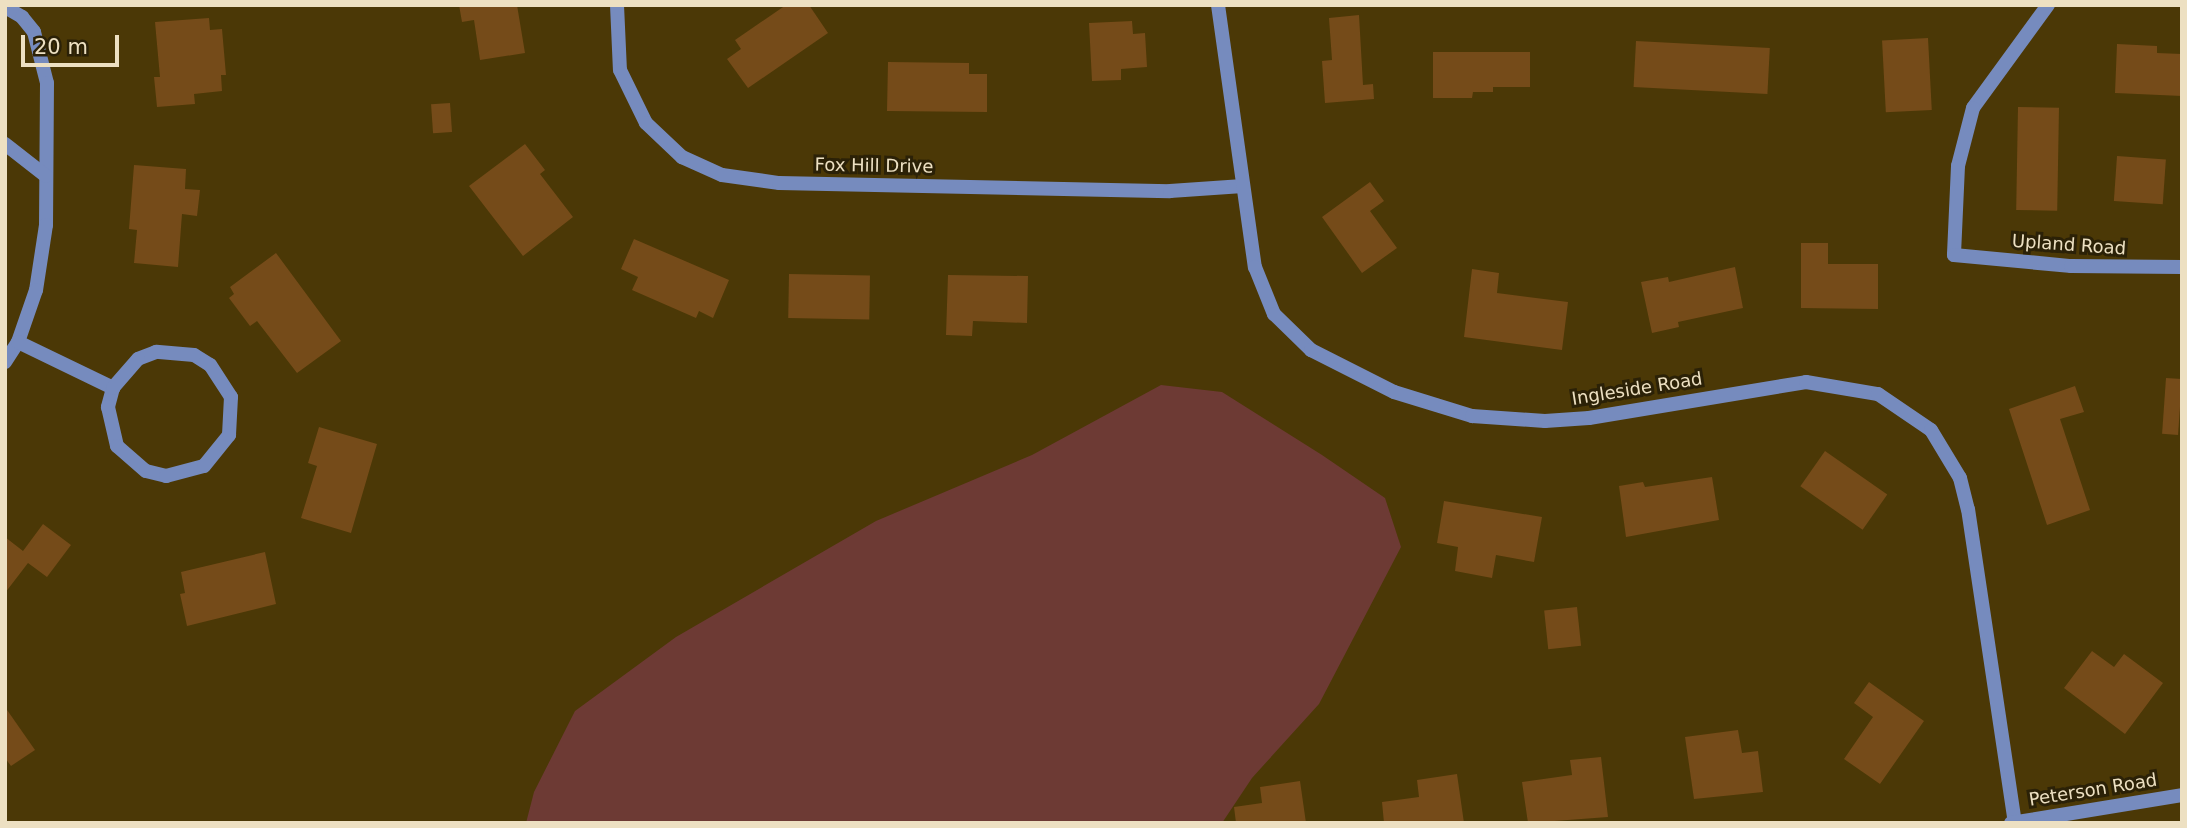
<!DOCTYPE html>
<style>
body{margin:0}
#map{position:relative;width:2187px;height:828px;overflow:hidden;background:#4b3806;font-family:"DejaVu Sans",sans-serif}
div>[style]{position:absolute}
.green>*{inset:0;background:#6d3a34}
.building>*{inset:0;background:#754b19;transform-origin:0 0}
.street>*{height:14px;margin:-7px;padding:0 7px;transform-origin:7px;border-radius:7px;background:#768bbe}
span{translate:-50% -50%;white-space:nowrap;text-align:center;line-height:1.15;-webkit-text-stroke:6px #2b2107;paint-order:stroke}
.street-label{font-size:18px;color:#ede0c2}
.frame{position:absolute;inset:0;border:7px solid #ede0c2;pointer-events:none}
.scale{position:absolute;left:21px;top:35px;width:98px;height:32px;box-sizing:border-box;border:4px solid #ede0c2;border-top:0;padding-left:9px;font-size:21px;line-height:24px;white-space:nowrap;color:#ede0c2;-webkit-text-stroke:5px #2b2107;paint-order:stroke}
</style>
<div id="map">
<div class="green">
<i style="clip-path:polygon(1161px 385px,1222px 392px,1322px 455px,1385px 498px,1401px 547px,1319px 704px,1252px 778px,1222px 823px,526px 823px,534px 792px,575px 711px,676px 637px,876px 521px,1032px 455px)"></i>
</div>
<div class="building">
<i style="clip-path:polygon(459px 5px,517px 5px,525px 53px,480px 60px,474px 20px,462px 22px)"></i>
<i style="clip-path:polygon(786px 5px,809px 5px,828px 33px,748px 88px,727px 59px,741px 49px,735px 40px)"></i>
<i style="clip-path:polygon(1359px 15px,1363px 85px,1373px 84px,1374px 99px,1325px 103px,1322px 61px,1332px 60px,1329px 18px)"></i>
<i style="clip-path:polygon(209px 18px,210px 30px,222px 29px,226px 75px,221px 75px,222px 91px,194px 94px,195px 104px,157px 107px,154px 77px,160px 77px,155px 22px)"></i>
<i style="clip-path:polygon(1132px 21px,1133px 34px,1145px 33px,1147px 67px,1121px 69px,1121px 80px,1092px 81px,1089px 23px)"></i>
<i style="left:1928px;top:38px;width:72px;height:46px;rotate:87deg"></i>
<i style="left:1636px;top:41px;width:134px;height:46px;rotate:3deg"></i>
<i style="clip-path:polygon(2117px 44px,2157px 46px,2157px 53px,2182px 54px,2182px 96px,2115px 93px)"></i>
<i style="clip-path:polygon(1433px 52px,1530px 52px,1530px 87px,1493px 87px,1493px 92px,1473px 92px,1472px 98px,1433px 98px)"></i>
<i style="clip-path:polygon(888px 62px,969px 63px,969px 74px,987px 74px,987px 112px,887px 111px)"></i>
<i style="left:450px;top:103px;width:29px;height:19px;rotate:86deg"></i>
<i style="left:2018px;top:107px;width:41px;height:103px;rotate:1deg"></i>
<i style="clip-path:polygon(525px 144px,545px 170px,540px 174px,573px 217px,523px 256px,469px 186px)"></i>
<i style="left:2117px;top:156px;width:49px;height:45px;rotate:4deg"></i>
<i style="clip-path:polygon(134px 165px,186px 169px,185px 189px,200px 190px,197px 216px,182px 214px,178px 267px,134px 263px,137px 230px,129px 229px)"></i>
<i style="clip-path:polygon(1370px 182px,1384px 201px,1370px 211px,1397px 248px,1362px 273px,1322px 217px)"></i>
<i style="clip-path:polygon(634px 239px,729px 280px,713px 318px,699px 311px,696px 318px,632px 290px,638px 277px,621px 269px)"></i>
<i style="clip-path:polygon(1801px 243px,1828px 243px,1828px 264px,1878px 264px,1878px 309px,1801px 308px)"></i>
<i style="clip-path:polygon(276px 253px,341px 341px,297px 373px,257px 321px,250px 326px,229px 298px,234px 294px,230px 287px)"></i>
<i style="clip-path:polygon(1735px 267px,1743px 308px,1678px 322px,1679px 327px,1652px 333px,1641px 282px,1668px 277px,1669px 282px)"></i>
<i style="clip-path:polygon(1472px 269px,1499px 273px,1497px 293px,1568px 302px,1562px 350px,1464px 337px)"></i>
<i style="left:789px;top:274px;width:81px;height:44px;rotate:1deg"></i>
<i style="clip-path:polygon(948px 275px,1028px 276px,1027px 323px,973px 321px,972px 336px,946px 335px)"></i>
<i style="left:2166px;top:378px;width:16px;height:56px;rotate:4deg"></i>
<i style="clip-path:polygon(2075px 386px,2084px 412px,2060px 419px,2090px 510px,2047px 525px,2009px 409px)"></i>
<i style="clip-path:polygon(319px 427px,377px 444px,351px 533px,301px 518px,317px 466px,308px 463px)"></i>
<i style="left:1825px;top:451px;width:76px;height:43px;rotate:35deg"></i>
<i style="clip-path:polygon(1712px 477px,1719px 520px,1626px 537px,1619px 486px,1643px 482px,1645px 487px)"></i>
<i style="clip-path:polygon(1444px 501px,1542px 517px,1534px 562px,1496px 555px,1492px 578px,1455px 571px,1458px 547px,1437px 543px)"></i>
<i style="clip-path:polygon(43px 524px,71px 545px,47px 577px,28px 563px,5px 593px,5px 537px,23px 551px)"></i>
<i style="clip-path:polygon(265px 552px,276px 604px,187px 626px,180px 594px,185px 593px,181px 572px)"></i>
<i style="left:1577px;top:607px;width:39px;height:33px;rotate:84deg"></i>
<i style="clip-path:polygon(2092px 651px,2114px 667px,2124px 654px,2163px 683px,2125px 734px,2064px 688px)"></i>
<i style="clip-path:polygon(1869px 682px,1924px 721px,1880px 784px,1844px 759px,1873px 717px,1854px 703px)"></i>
<i style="clip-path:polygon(5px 707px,35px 750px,11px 766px,5px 758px)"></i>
<i style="clip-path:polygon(1738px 730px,1742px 753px,1758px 751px,1763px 792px,1694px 799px,1685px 737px)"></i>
<i style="clip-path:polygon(1601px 757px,1608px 817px,1528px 823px,1522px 782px,1572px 775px,1570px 760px)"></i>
<i style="clip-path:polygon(1457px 774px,1464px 823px,1384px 823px,1382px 802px,1419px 797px,1417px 780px)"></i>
<i style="clip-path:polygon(1300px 781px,1306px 823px,1236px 823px,1234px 807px,1262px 803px,1260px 787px)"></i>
</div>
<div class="street">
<i style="left:617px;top:5px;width:65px;rotate:87.4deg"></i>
<i style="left:620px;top:70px;width:59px;rotate:63.9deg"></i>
<i style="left:646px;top:123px;width:50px;rotate:43.4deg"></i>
<i style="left:682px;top:157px;width:44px;rotate:24.2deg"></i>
<i style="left:722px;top:175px;width:58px;rotate:8deg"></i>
<i style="left:779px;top:183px;width:391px;rotate:1.2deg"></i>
<i style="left:1170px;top:191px;width:73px;rotate:-3.9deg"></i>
<i style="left:1218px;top:5px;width:265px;rotate:82deg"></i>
<i style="left:1255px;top:267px;width:51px;rotate:68deg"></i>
<i style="left:1274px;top:314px;width:52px;rotate:44.2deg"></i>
<i style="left:1311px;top:350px;width:93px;rotate:26.8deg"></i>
<i style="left:1394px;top:392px;width:82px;rotate:17.1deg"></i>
<i style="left:1472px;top:416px;width:73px;rotate:3.9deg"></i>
<i style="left:1545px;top:421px;width:44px;rotate:-3.9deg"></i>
<i style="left:1589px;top:418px;width:220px;rotate:-9.4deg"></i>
<i style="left:1806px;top:382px;width:73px;rotate:9.5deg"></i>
<i style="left:1878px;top:394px;width:64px;rotate:34.2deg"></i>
<i style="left:1931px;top:430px;width:56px;rotate:58.9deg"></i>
<i style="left:1960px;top:478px;width:32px;rotate:76deg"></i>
<i style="left:1968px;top:509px;width:317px;rotate:81.5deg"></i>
<i style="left:2048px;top:5px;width:127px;rotate:126.1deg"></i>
<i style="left:1973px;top:108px;width:60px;rotate:104.5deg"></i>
<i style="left:1958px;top:166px;width:89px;rotate:92.6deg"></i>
<i style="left:1954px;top:255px;width:118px;rotate:5.4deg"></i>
<i style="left:2071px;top:266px;width:111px;rotate:0.5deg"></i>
<i style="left:5px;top:7px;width:20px;rotate:30deg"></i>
<i style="left:22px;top:17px;width:19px;rotate:51deg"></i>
<i style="left:34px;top:32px;width:53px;rotate:75.7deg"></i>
<i style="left:47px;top:83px;width:142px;rotate:90.4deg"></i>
<i style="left:46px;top:225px;width:66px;rotate:98.7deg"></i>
<i style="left:36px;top:290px;width:55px;rotate:109.1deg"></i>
<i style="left:18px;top:342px;width:24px;rotate:123deg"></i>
<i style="left:5px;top:144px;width:52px;rotate:38deg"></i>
<i style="left:18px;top:342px;width:106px;rotate:25.8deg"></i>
<i style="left:113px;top:388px;width:20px;rotate:105deg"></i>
<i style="left:108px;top:407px;width:40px;rotate:77deg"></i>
<i style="left:117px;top:446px;width:38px;rotate:41deg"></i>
<i style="left:146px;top:471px;width:21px;rotate:14deg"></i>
<i style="left:166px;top:476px;width:39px;rotate:-15deg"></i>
<i style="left:204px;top:466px;width:40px;rotate:-51deg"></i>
<i style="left:229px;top:435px;width:38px;rotate:-87deg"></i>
<i style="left:231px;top:397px;width:38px;rotate:-123deg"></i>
<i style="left:210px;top:365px;width:19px;rotate:-148deg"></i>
<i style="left:194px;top:355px;width:38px;rotate:-175deg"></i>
<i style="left:156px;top:352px;width:19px;rotate:159deg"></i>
<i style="left:138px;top:359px;width:38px;rotate:131deg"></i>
<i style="left:2011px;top:823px;width:173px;rotate:-9.3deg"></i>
</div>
<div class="street-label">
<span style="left:874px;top:166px;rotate:1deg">Fox Hill Drive</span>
<span style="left:2069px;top:245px;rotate:4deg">Upland Road</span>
<span style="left:1637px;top:389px;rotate:-9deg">Ingleside Road</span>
<span style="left:2093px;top:790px;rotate:-9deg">Peterson Road</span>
</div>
<div class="frame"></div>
<div class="scale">20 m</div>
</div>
